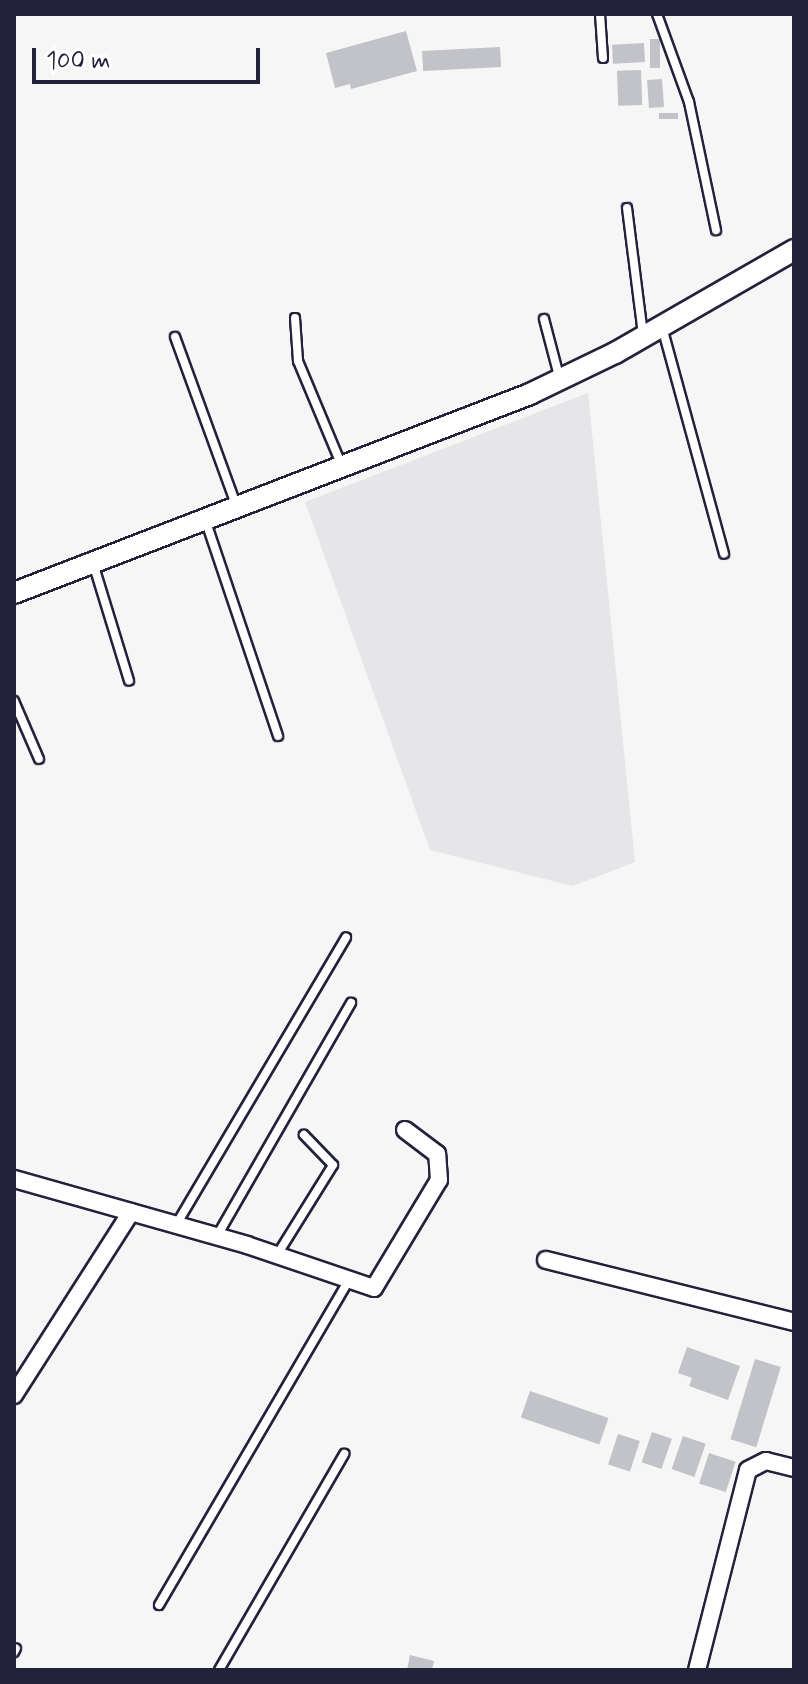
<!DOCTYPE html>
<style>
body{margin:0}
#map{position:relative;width:808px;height:1684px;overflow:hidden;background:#f6f6f7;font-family:Mynerve,sans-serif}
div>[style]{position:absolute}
.built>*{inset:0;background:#e6e6e9}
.building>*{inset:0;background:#c2c2c9;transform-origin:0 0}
.roads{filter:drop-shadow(2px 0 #22223b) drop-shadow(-2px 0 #22223b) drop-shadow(0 2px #22223b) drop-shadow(0 -2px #22223b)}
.service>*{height:8px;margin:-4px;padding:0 4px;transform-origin:4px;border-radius:4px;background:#fff}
.minor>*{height:16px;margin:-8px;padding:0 8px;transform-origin:8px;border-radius:8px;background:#fff}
.tertiary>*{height:20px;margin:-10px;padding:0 10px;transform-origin:10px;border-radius:10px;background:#fff}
span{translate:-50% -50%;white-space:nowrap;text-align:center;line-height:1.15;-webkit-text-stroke:7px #fff;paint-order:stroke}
.frame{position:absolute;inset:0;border:16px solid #22223b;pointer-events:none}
.scale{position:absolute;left:32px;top:48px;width:228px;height:36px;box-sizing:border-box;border:4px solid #22223b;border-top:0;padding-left:10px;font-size:24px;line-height:28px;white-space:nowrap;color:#22223b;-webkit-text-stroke:6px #fff;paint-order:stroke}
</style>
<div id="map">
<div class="built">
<i style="clip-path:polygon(588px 393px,635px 862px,573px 886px,430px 850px,305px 502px)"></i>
</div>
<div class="building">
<i style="clip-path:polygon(406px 31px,417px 71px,351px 89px,350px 84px,335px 88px,326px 53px)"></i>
<i style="left:650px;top:39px;width:10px;height:29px"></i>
<i style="left:644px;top:43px;width:19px;height:32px;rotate:87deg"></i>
<i style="left:500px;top:47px;width:20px;height:78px;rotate:87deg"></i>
<i style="left:641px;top:70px;width:35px;height:24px;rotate:88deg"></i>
<i style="left:662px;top:79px;width:28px;height:15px;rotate:86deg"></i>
<i style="left:678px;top:113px;width:6px;height:19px;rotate:90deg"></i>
<i style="clip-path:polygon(687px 1347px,740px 1366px,728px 1400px,689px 1386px,692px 1378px,678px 1373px)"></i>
<i style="left:755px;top:1359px;width:27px;height:84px;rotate:17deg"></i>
<i style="left:530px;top:1391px;width:83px;height:28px;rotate:19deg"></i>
<i style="left:652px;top:1432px;width:21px;height:32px;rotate:19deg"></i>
<i style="left:618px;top:1434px;width:23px;height:32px;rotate:18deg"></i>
<i style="left:683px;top:1436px;width:24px;height:35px;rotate:19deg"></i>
<i style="left:709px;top:1453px;width:28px;height:32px;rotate:18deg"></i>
<i style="clip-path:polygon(410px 1655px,434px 1661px,432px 1670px,407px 1670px)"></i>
</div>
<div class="roads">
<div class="service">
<i style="left:600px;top:14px;width:44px;rotate:86.1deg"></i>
<i style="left:657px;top:14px;width:94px;rotate:70deg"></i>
<i style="left:689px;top:102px;width:131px;rotate:78.1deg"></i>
<i style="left:627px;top:208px;width:128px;rotate:82.8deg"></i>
<i style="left:295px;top:318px;width:43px;rotate:86deg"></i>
<i style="left:298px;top:361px;width:112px;rotate:67.3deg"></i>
<i style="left:544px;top:319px;width:63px;rotate:75.3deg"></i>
<i style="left:662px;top:327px;width:235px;rotate:74.7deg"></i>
<i style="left:175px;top:337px;width:179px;rotate:70deg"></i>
<i style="left:205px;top:519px;width:229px;rotate:71.4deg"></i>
<i style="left:93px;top:563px;width:123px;rotate:73deg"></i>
<i style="left:14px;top:701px;width:63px;rotate:66.7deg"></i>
<i style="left:176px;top:1225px;width:334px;rotate:-59.4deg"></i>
<i style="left:217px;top:1236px;width:269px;rotate:-60.1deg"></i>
<i style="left:277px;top:1255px;width:106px;rotate:-58.1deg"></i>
<i style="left:333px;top:1165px;width:42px;rotate:-134deg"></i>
<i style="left:159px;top:1605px;width:376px;rotate:-59.7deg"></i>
<i style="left:14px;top:1652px;width:4px;rotate:-63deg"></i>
<i style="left:219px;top:1670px;width:250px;rotate:-59.9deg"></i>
</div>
<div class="minor">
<i style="left:14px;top:1179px;width:242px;rotate:15.8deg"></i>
<i style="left:247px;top:1245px;width:134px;rotate:18.7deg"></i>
<i style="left:374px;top:1288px;width:126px;rotate:-59deg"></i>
<i style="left:439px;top:1180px;width:26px;rotate:-94deg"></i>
<i style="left:437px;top:1154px;width:40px;rotate:-143deg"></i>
<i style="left:546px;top:1260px;width:256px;rotate:14deg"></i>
<i style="left:14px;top:1395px;width:217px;rotate:-57.4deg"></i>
<i style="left:697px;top:1670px;width:206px;rotate:-75.7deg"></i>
<i style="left:748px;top:1470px;width:20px;rotate:-27deg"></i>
<i style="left:766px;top:1461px;width:29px;rotate:14deg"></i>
</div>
<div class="tertiary">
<i style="left:14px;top:593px;width:553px;rotate:-21.09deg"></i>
<i style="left:530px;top:394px;width:94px;rotate:-25.8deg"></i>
<i style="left:615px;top:353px;width:207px;rotate:-29.9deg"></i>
</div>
</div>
<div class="frame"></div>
<div class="scale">100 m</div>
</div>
